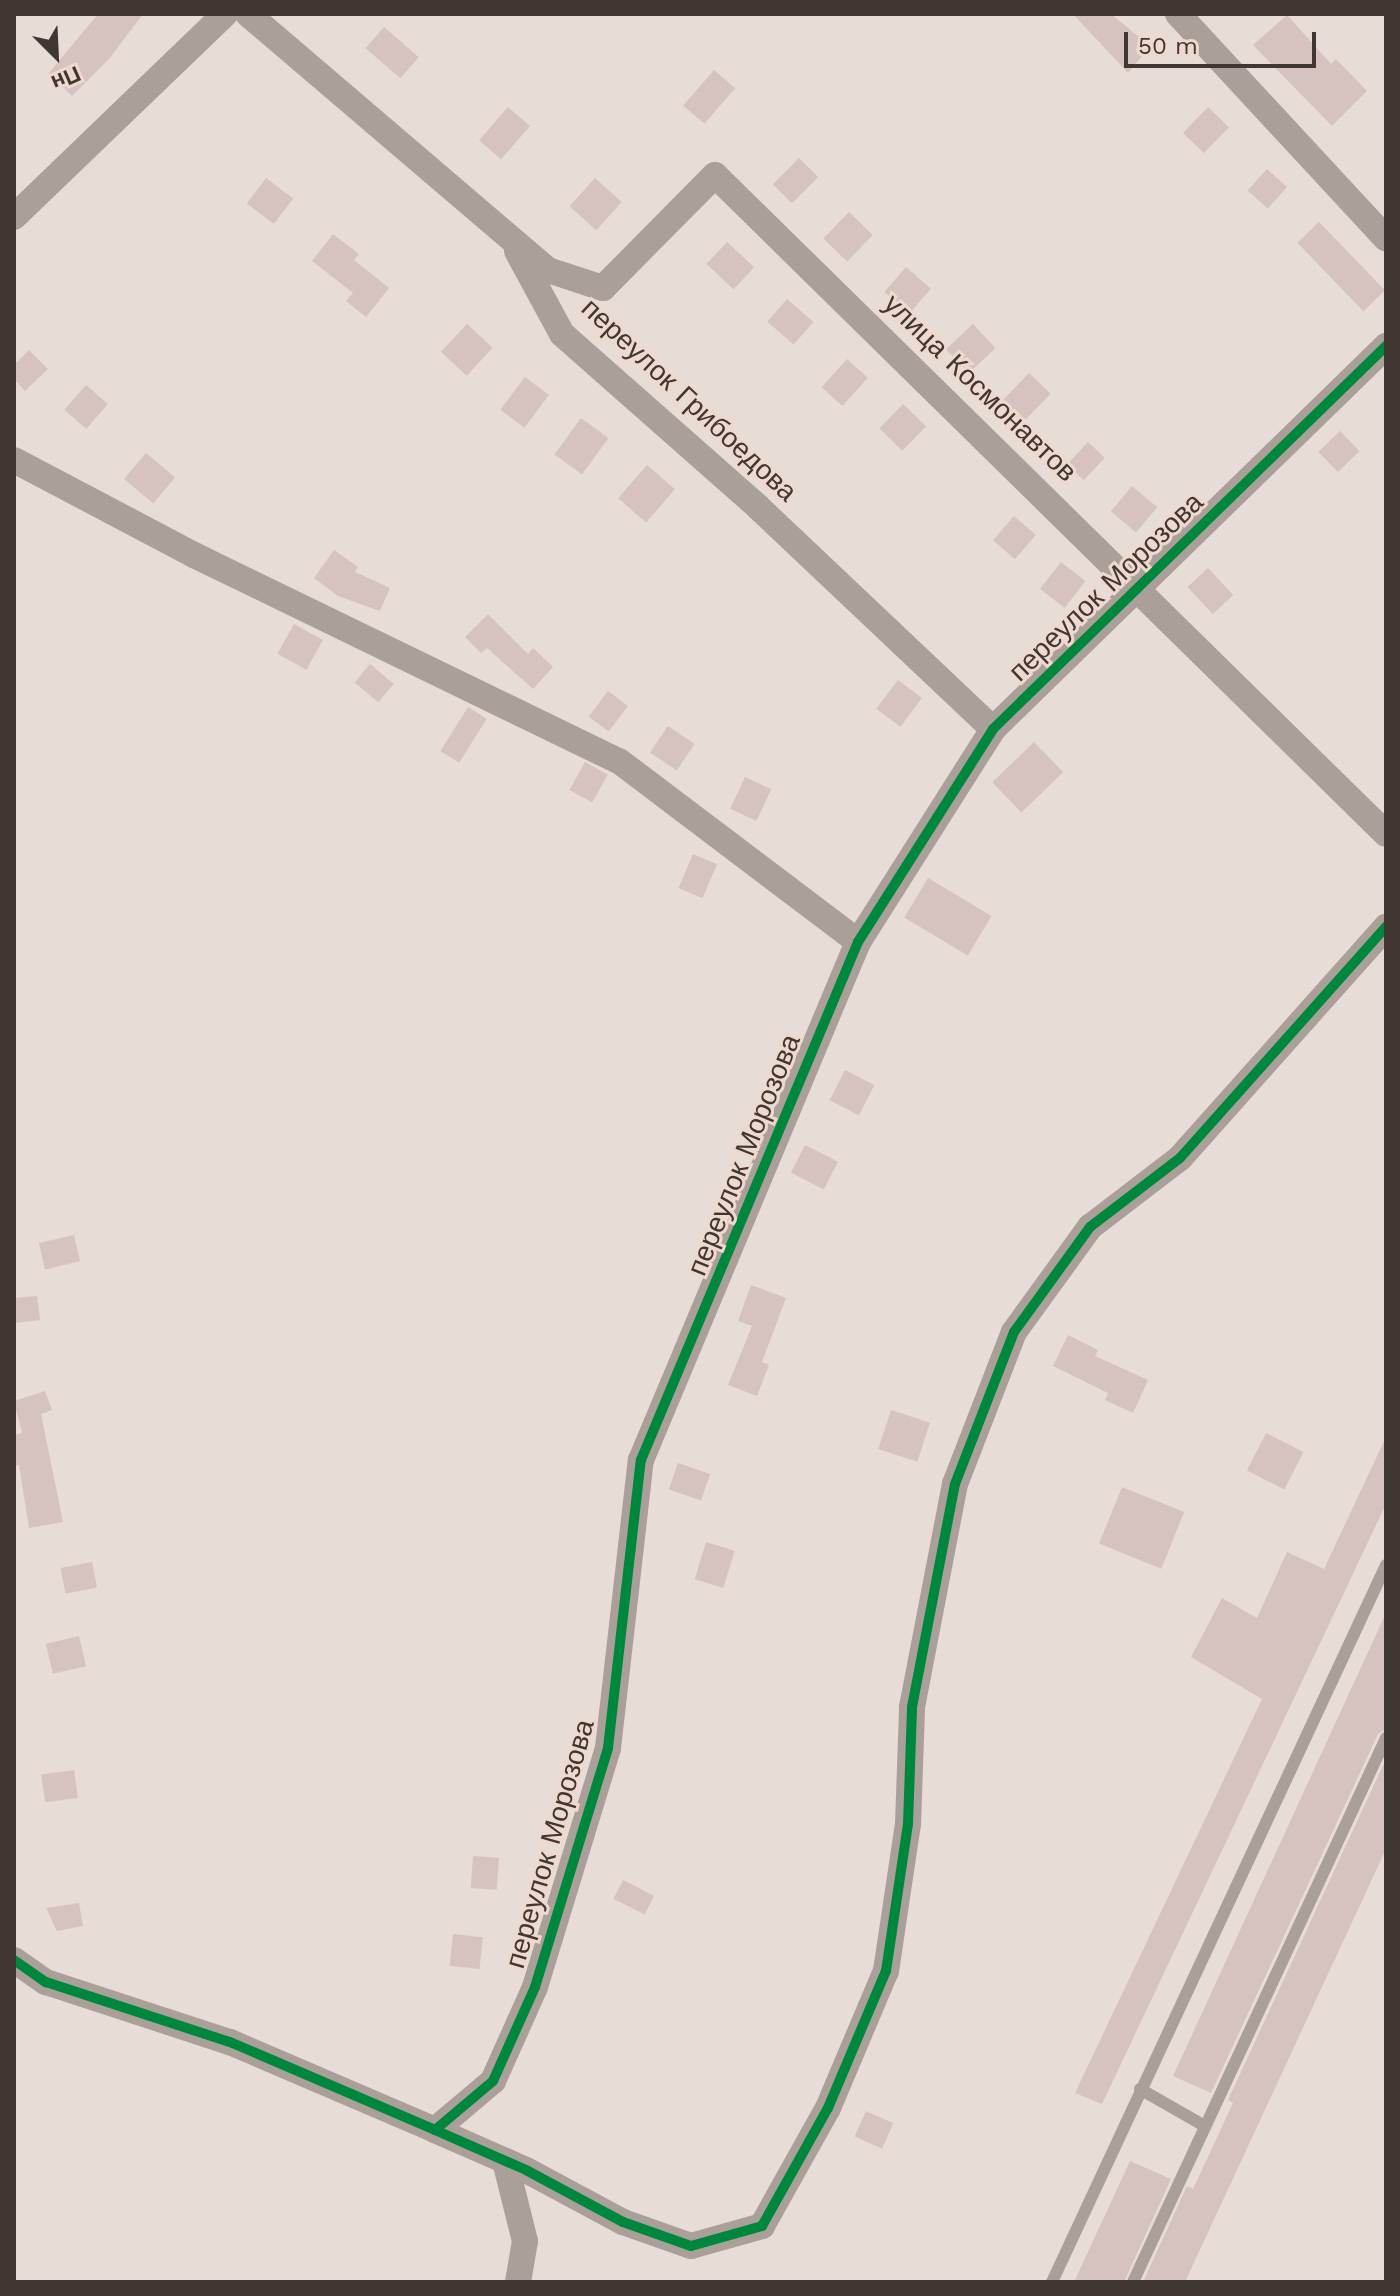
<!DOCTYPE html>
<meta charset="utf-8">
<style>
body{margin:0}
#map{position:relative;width:1400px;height:2296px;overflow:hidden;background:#e7dcd6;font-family:"Work Sans",sans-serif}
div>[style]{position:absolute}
.building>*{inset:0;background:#d6c3bf;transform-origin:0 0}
.lane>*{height:12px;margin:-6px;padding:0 6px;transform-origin:6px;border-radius:6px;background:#aba099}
.street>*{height:26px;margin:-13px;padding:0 13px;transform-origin:13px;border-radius:13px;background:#aba099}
.cycleway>*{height:10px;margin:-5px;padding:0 5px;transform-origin:5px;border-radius:5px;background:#00873e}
span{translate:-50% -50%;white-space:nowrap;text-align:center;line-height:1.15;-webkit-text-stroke:6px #efd9ce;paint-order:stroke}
.street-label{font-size:28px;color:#403733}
.frame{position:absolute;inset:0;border:16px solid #403733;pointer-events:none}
.north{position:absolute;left:16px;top:16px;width:80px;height:80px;-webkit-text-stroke:6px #efd9ce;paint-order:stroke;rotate:156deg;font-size:22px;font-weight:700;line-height:32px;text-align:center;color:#403733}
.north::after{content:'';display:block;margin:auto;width:28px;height:36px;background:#403733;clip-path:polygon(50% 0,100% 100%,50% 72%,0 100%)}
.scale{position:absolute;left:1124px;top:32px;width:192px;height:36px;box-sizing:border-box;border:4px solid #403733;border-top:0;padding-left:10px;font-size:24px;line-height:28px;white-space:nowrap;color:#403733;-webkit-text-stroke:6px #efd9ce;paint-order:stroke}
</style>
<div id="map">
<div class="building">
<i style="clip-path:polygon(98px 14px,143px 14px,109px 59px,72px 96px,49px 73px)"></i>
<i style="clip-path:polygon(1073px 14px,1111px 14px,1150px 46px,1128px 73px)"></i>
<i style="clip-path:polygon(1287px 15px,1331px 64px,1336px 59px,1367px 91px,1332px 126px,1253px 45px)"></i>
<i style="left:384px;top:27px;width:46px;height:28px;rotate:41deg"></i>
<i style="left:714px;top:70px;width:28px;height:47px;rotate:41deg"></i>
<i style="left:508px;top:107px;width:29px;height:44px;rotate:41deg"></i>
<i style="left:1208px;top:107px;width:29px;height:36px;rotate:44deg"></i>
<i style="left:799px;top:158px;width:27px;height:37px;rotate:45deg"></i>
<i style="left:1267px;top:169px;width:27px;height:29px;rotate:42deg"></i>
<i style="left:266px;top:178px;width:34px;height:32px;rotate:37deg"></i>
<i style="left:595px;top:178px;width:36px;height:38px;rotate:42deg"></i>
<i style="left:849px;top:212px;width:33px;height:37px;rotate:44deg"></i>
<i style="left:1319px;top:222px;width:95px;height:30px;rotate:46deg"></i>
<i style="clip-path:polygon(333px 234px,359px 254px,354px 260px,389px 288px,366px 317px,346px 301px,353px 293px,312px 261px)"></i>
<i style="left:727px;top:242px;width:37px;height:30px;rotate:43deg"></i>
<i style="left:906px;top:267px;width:33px;height:33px;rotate:41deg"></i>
<i style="left:787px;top:299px;width:35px;height:30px;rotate:41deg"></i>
<i style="left:467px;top:324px;width:35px;height:38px;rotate:43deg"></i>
<i style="left:973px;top:324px;width:33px;height:37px;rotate:47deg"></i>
<i style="clip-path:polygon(29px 350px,48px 369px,25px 391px,14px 379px,14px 365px)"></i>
<i style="left:847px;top:359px;width:28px;height:38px;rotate:42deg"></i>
<i style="left:1029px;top:373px;width:30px;height:40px;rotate:44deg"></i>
<i style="left:525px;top:377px;width:30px;height:41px;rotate:37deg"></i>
<i style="left:86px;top:385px;width:29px;height:33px;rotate:41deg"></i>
<i style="left:903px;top:404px;width:32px;height:34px;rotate:44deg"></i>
<i style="left:581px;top:418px;width:34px;height:45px;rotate:36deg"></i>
<i style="left:1340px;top:431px;width:28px;height:30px;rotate:46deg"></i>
<i style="left:1088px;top:442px;width:23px;height:31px;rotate:43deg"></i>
<i style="left:146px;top:453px;width:38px;height:34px;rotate:40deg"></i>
<i style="left:647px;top:465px;width:37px;height:44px;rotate:41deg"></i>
<i style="left:1132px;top:486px;width:33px;height:33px;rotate:40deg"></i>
<i style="left:1014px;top:516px;width:29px;height:32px;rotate:41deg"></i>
<i style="clip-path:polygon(334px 550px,358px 567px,355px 572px,390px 588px,380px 611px,338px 596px,314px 578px)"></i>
<i style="left:1061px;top:562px;width:31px;height:34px;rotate:38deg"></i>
<i style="left:1208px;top:568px;width:37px;height:28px;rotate:47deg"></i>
<i style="clip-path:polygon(488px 614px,528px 654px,533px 648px,553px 667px,533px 689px,487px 648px,481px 653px,465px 637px)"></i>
<i style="left:294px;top:624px;width:33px;height:34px;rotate:29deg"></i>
<i style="left:370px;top:664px;width:31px;height:24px;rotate:40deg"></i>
<i style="left:898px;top:680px;width:30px;height:36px;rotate:37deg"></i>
<i style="left:608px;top:691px;width:25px;height:32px;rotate:37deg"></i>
<i style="left:468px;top:707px;width:22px;height:52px;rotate:32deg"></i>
<i style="left:668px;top:726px;width:32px;height:32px;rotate:34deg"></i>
<i style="left:1034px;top:742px;width:42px;height:58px;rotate:46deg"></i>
<i style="left:585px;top:762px;width:26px;height:32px;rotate:29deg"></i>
<i style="left:745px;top:777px;width:29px;height:35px;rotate:25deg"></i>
<i style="left:693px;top:854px;width:26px;height:37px;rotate:23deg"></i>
<i style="left:928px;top:878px;width:74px;height:46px;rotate:31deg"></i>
<i style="left:845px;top:1070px;width:33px;height:34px;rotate:27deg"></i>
<i style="left:805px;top:1145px;width:37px;height:31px;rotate:27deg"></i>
<i style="left:74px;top:1235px;width:27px;height:36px;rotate:77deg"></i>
<i style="clip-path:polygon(751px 1285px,786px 1298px,762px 1362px,769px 1365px,757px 1396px,728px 1385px,752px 1326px,738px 1321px)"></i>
<i style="clip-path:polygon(37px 1296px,40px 1320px,14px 1323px,14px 1298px)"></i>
<i style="clip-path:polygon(1068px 1335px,1098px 1350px,1095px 1356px,1148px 1380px,1133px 1413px,1105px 1400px,1108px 1393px,1053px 1366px)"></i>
<i style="clip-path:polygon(45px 1391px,52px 1410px,41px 1414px,63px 1522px,29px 1528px,19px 1465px,14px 1466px,14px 1435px,22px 1433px,14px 1401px)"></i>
<i style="left:891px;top:1410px;width:41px;height:41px;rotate:18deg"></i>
<i style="left:1266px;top:1433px;width:42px;height:42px;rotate:27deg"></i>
<i style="clip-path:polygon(1386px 1437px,1386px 1504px,1102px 2104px,1075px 2093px,1262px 1699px,1191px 1657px,1222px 1598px,1257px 1618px,1287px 1552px,1324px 1569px)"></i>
<i style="left:678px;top:1463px;width:34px;height:28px;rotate:19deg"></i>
<i style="left:1122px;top:1487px;width:67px;height:61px;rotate:22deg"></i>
<i style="left:706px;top:1542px;width:30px;height:39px;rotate:17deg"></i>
<i style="left:92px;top:1562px;width:26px;height:32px;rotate:79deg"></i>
<i style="clip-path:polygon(1386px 1613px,1386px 1729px,1378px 1734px,1211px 2093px,1173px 2076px)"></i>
<i style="left:79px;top:1636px;width:31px;height:34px;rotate:77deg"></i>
<i style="clip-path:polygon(1386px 1759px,1386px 1849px,1185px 2282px,1143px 2282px,1187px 2186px,1193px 2189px,1233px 2103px,1228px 2100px)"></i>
<i style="left:74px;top:1770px;width:28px;height:33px;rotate:82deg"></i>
<i style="left:473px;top:1856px;width:26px;height:32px;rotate:4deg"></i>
<i style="left:623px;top:1880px;width:35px;height:21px;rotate:27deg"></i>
<i style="clip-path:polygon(79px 1903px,83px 1926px,57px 1931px,46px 1908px)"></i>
<i style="left:453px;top:1934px;width:30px;height:32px;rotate:6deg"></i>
<i style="left:866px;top:2111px;width:30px;height:28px;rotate:24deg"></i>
<i style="clip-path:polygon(1130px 2161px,1171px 2179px,1124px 2282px,1074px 2282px)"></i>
</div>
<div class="lane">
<i style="left:1140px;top:2089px;width:73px;rotate:29.7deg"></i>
<i style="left:1052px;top:2282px;width:791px;rotate:-65.02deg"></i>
<i style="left:1133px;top:2282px;width:600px;rotate:-65.06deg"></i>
</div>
<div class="street">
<i style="left:248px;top:14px;width:394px;rotate:40.5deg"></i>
<i style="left:548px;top:270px;width:58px;rotate:18.1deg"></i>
<i style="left:603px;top:288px;width:159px;rotate:-45.3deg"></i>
<i style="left:715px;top:175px;width:940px;rotate:44.48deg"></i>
<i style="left:1178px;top:14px;width:306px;rotate:47.2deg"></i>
<i style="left:14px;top:217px;width:293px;rotate:-43.9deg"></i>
<i style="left:517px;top:251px;width:94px;rotate:61.5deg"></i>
<i style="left:562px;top:334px;width:261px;rotate:41.4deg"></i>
<i style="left:758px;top:507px;width:323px;rotate:43.4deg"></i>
<i style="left:14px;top:460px;width:204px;rotate:27.8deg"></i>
<i style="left:194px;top:555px;width:472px;rotate:25.9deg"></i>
<i style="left:619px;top:761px;width:300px;rotate:37.1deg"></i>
<i style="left:14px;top:1960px;width:39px;rotate:35deg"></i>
<i style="left:46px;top:1982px;width:194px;rotate:18.1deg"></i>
<i style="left:230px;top:2042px;width:223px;rotate:23.2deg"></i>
<i style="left:435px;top:2130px;width:99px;rotate:23.7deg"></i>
<i style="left:526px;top:2170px;width:110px;rotate:28.2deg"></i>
<i style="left:623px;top:2222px;width:72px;rotate:19.4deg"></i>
<i style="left:691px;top:2246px;width:74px;rotate:-15.7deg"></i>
<i style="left:762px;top:2226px;width:135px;rotate:-60.8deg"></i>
<i style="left:828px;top:2108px;width:149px;rotate:-67.1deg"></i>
<i style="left:886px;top:1971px;width:149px;rotate:-81.5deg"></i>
<i style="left:908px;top:1824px;width:117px;rotate:-88deg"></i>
<i style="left:912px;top:1707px;width:227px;rotate:-79.1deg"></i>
<i style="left:955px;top:1484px;width:163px;rotate:-68.8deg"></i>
<i style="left:1014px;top:1332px;width:130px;rotate:-54.1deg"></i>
<i style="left:1090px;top:1227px;width:113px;rotate:-37.5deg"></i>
<i style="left:1180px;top:1158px;width:310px;rotate:-48.3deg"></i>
<i style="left:435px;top:2130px;width:76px;rotate:-40.2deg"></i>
<i style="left:493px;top:2081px;width:103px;rotate:-65.9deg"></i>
<i style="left:535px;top:1987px;width:250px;rotate:-73deg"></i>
<i style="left:608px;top:1748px;width:290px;rotate:-83.5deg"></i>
<i style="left:641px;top:1460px;width:562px;rotate:-67.27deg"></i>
<i style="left:858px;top:942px;width:252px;rotate:-57.6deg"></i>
<i style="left:993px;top:729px;width:549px;rotate:-44.26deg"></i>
<i style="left:505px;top:2161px;width:82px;rotate:76deg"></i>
<i style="left:525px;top:2241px;width:42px;rotate:99.7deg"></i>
</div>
<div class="cycleway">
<i style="left:14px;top:1960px;width:39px;rotate:35deg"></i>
<i style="left:46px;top:1982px;width:194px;rotate:18.1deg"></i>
<i style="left:230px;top:2042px;width:223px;rotate:23.2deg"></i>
<i style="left:435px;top:2130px;width:99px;rotate:23.7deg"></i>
<i style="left:526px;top:2170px;width:110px;rotate:28.2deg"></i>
<i style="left:623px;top:2222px;width:72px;rotate:19.4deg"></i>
<i style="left:691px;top:2246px;width:74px;rotate:-15.7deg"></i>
<i style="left:762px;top:2226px;width:135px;rotate:-60.8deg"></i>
<i style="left:828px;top:2108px;width:149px;rotate:-67.1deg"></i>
<i style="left:886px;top:1971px;width:149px;rotate:-81.5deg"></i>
<i style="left:908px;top:1824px;width:117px;rotate:-88deg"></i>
<i style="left:912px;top:1707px;width:227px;rotate:-79.1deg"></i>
<i style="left:955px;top:1484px;width:163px;rotate:-68.8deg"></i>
<i style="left:1014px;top:1332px;width:130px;rotate:-54.1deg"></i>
<i style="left:1090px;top:1227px;width:113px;rotate:-37.5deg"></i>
<i style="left:1180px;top:1158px;width:310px;rotate:-48.3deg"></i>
<i style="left:435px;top:2130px;width:76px;rotate:-40.2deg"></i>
<i style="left:493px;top:2081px;width:103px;rotate:-65.9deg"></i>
<i style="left:535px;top:1987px;width:250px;rotate:-73deg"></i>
<i style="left:608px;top:1748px;width:290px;rotate:-83.5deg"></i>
<i style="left:641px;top:1460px;width:562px;rotate:-67.27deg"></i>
<i style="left:858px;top:942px;width:252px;rotate:-57.6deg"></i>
<i style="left:993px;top:729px;width:549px;rotate:-44.26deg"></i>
</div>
<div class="street-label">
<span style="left:980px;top:388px;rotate:44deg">улица Космонавтов</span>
<span style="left:689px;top:400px;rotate:43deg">переулок Грибоедова</span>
<span style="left:1106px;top:587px;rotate:-44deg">переулок Морозова</span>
<span style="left:744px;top:1155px;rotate:-68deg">переулок Морозова</span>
<span style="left:550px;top:1844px;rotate:-74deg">переулок Морозова</span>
</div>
<div class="frame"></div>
<div class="north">Пн</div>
<div class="scale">50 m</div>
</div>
